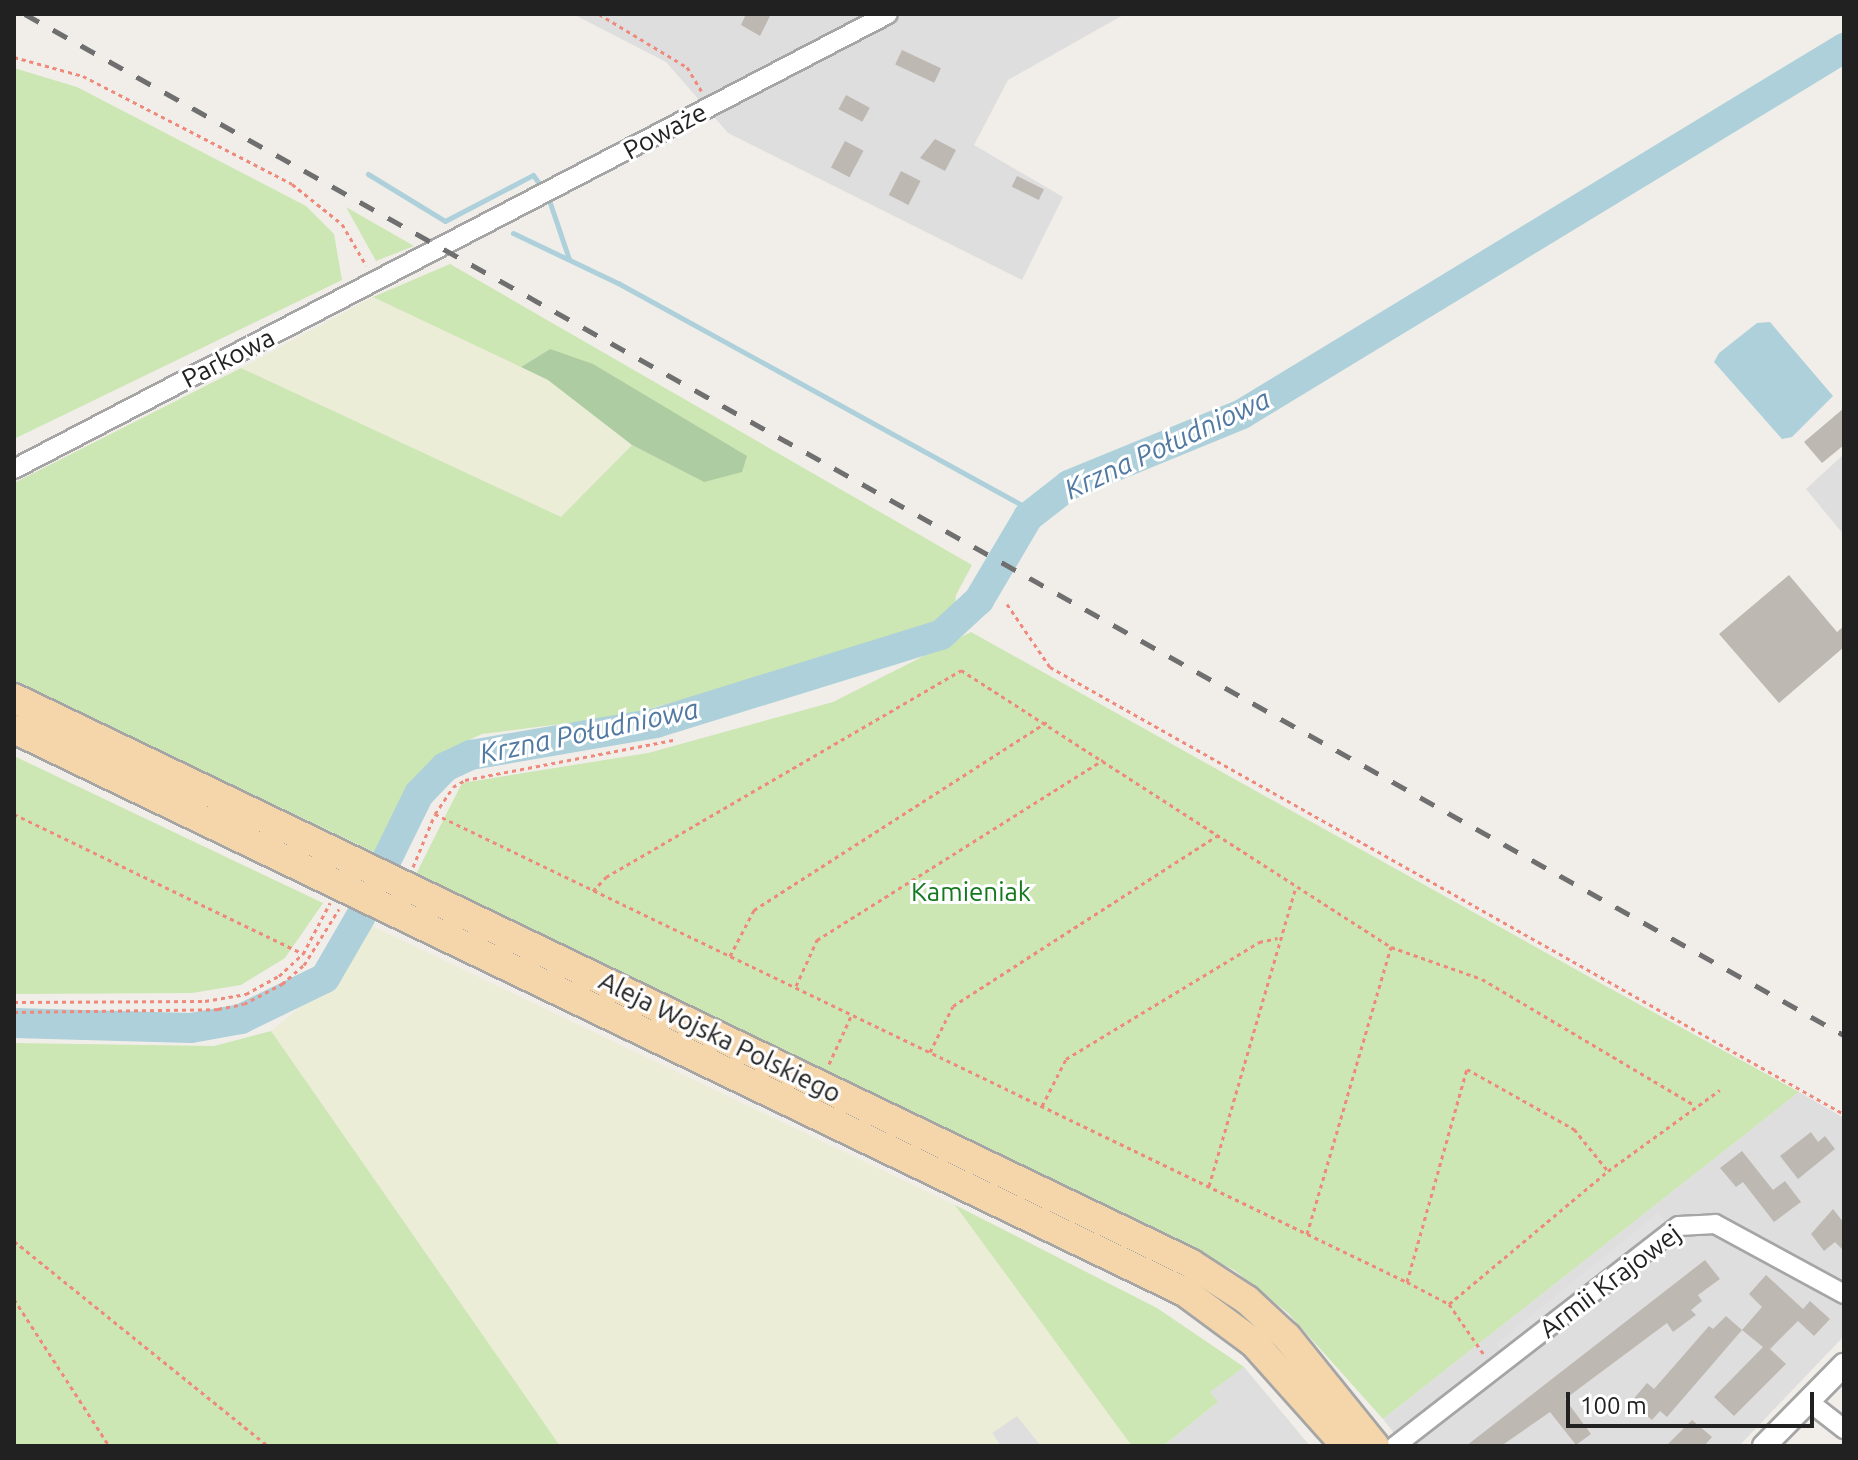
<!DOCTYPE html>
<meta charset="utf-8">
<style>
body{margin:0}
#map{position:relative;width:1858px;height:1460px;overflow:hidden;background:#f1eee9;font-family:Ubuntu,sans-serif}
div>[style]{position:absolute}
.residential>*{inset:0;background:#dfdede}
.farmland>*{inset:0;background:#ebedd6}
.grass>*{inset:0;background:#cce6b4}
.forest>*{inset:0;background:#adcca1}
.parking>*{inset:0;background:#e1e1e1;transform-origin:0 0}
.water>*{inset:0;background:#add0da}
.stream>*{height:5px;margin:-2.5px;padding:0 2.5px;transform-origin:2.5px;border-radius:2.5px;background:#add0da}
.river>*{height:30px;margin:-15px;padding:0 15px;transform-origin:15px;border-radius:15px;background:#add0da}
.building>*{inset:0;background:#beb8b2;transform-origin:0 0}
.path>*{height:3px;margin-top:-1.5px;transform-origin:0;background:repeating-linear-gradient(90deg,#ef897c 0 4px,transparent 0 8px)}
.roads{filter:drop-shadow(2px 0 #a5a5a5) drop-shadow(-2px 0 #a5a5a5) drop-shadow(0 2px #a5a5a5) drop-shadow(0 -2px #a5a5a5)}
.minor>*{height:18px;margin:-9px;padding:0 9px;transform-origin:9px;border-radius:9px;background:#fff}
.tertiary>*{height:22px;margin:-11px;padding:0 11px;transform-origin:11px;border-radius:11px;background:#fff}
.primary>*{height:28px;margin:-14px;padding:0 14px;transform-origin:14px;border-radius:14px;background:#f5d5aa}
.rail>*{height:5px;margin-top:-2.5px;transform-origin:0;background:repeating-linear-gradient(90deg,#6f6f6f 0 16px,transparent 0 32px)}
span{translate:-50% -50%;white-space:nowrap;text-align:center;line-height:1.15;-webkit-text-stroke:6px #fff;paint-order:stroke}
.street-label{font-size:26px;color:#212121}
.park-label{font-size:26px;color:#15791f}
.water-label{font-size:28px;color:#5179a2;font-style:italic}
.frame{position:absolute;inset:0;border:16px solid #212121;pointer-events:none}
.scale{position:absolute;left:1566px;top:1392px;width:248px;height:36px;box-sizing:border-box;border:4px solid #212121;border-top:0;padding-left:10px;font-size:24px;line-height:28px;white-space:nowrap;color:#212121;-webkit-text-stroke:6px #fff;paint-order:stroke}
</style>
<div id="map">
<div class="residential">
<i style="clip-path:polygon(573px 14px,1125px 14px,1008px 80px,974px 145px,1063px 197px,1022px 280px,728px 133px,666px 62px)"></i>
<i style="clip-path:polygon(1844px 454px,1844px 535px,1806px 489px)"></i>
<i style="clip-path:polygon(1799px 1092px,1844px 1118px,1844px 1336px,1739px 1446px,1404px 1446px,1383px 1419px)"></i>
<i style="clip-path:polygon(1244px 1367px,1310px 1446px,1163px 1446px,1217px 1403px,1209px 1392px)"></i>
<i style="clip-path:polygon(1017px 1415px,1041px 1446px,1001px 1446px,992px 1433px)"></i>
</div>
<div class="farmland">
<i style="clip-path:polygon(373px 297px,548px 379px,632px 445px,561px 517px,241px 368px)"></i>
<i style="clip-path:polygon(364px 922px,955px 1205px,1132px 1446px,1041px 1446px,1017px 1416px,992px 1433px,1001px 1446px,560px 1446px,271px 1031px,332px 981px)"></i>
</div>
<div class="grass">
<i style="clip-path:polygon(14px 68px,77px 87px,306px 206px,334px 234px,342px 280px,14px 439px)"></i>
<i style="clip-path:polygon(346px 207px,414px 246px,376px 261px)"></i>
<i style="clip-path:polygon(450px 264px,972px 565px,956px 595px,954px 615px,908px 636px,624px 716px,482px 734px,440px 754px,412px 782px,378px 854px,14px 681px,14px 483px,241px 368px,561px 517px,632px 445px,704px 482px,550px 349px,521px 367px,373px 297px)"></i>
<i style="clip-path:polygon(971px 632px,1602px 984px,1799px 1092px,1383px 1419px,1288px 1313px,1234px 1270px,415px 876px,462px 783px,648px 753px,833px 702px)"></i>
<i style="clip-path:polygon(14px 756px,323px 903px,285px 958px,241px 985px,192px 993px,14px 994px)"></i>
<i style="clip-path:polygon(271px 1031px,560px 1446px,14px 1446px,14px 1043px,214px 1046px)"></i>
<i style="clip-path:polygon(955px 1205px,1157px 1308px,1244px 1367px,1210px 1392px,1218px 1402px,1163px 1446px,1132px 1446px)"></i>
</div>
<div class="forest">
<i style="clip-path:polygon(550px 349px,593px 364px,747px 456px,742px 472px,704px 482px,632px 445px,548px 380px,521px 367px)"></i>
</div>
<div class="parking">
<i style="left:1658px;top:1213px;width:14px;height:208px;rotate:51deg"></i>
</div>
<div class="water">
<i style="clip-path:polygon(1770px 322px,1833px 396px,1792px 437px,1782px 439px,1714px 362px,1719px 353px,1757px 323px)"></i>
</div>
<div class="stream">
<i style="left:368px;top:174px;width:90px;rotate:31.4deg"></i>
<i style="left:445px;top:221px;width:99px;rotate:-27.6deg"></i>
<i style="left:533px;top:175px;width:9px;rotate:54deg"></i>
<i style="left:550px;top:203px;width:59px;rotate:71.3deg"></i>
<i style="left:513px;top:233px;width:116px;rotate:25.5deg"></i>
<i style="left:618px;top:283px;width:475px;rotate:28.8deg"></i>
</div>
<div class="river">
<i style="left:388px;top:857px;width:70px;rotate:-63.8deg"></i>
<i style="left:419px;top:794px;width:37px;rotate:-46deg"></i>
<i style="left:445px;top:767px;width:29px;rotate:-25deg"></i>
<i style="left:471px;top:755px;width:188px;rotate:-9.8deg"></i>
<i style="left:656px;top:723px;width:298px;rotate:-17.2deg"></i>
<i style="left:941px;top:635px;width:52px;rotate:-42.6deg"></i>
<i style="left:979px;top:600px;width:96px;rotate:-59.4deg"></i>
<i style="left:1028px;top:517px;width:52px;rotate:-38deg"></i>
<i style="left:1069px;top:485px;width:187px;rotate:-22.3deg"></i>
<i style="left:1242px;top:414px;width:705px;rotate:-31.3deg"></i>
<i style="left:14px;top:1023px;width:177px;rotate:1.6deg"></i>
<i style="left:191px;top:1028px;width:51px;rotate:-10.2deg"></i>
<i style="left:241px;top:1019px;width:93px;rotate:-26deg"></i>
<i style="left:325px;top:978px;width:72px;rotate:-59.9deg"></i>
</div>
<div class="building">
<i style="clip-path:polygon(746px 14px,771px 14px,760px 36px,741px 25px)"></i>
<i style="left:902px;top:50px;width:43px;height:16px;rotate:25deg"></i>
<i style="left:846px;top:95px;width:27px;height:16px;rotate:28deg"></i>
<i style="clip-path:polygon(935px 139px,956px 150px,945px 171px,920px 158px)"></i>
<i style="left:845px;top:141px;width:21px;height:30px;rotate:28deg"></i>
<i style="left:901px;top:171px;width:22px;height:27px;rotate:27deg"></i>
<i style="left:1017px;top:176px;width:30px;height:12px;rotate:26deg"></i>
<i style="clip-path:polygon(1844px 408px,1844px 445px,1822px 463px,1804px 442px)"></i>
<i style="clip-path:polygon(1789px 575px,1837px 632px,1844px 626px,1844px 647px,1779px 703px,1719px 634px)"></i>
<i style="clip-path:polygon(1811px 1132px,1818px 1142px,1825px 1136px,1835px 1149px,1798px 1179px,1780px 1156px)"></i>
<i style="clip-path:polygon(1742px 1151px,1773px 1190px,1785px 1181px,1801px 1202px,1774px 1222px,1743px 1182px,1736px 1187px,1720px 1168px)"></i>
<i style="clip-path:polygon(1833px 1209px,1844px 1223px,1844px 1251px,1835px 1242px,1824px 1251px,1811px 1234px)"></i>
<i style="clip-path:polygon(1705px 1260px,1720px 1279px,1698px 1295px,1702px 1301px,1691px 1310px,1696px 1315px,1673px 1332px,1667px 1323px,1565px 1399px,1591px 1434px,1576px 1445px,1550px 1412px,1501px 1446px,1466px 1446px)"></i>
<i style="clip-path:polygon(1766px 1275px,1803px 1309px,1810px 1301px,1830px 1319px,1814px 1336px,1798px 1321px,1770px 1349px,1786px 1364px,1734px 1416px,1714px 1397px,1763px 1347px,1742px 1330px,1762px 1307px,1749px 1294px)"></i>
<i style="clip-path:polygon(1726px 1316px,1742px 1330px,1667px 1417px,1660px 1411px,1652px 1420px,1631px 1402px,1647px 1383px,1654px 1389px,1709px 1326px,1713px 1329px)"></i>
<i style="clip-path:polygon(1692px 1420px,1712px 1437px,1704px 1446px,1666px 1446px)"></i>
</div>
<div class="path">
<i style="left:599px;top:14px;width:103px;rotate:31.1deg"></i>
<i style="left:687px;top:67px;width:29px;rotate:59deg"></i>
<i style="left:14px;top:57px;width:72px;rotate:15.4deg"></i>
<i style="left:83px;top:76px;width:235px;rotate:27.3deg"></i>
<i style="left:292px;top:184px;width:64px;rotate:38.7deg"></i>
<i style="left:342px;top:224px;width:48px;rotate:59.7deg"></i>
<i style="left:1007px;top:604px;width:76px;rotate:55.7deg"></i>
<i style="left:1050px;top:667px;width:911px;rotate:29.38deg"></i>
<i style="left:14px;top:814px;width:321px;rotate:25.8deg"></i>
<i style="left:435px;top:814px;width:1079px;rotate:25.71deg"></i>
<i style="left:1407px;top:1282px;width:47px;rotate:27.6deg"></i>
<i style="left:1449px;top:1304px;width:63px;rotate:55.3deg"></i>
<i style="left:413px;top:867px;width:57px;rotate:-67.5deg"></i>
<i style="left:435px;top:814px;width:32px;rotate:-56deg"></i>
<i style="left:453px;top:787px;width:14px;rotate:-30deg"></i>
<i style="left:465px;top:780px;width:212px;rotate:-10.9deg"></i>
<i style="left:593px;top:891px;width:19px;rotate:-47deg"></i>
<i style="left:606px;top:877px;width:411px;rotate:-30.2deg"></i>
<i style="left:961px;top:670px;width:511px;rotate:32.79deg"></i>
<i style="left:1391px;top:947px;width:96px;rotate:19.4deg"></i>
<i style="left:1482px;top:979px;width:247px;rotate:30.7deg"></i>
<i style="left:730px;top:956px;width:52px;rotate:-62.4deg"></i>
<i style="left:754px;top:910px;width:348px;rotate:-32.7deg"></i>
<i style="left:796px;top:986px;width:51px;rotate:-65.5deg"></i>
<i style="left:817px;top:940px;width:338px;rotate:-32.2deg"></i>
<i style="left:14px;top:1002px;width:191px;rotate:-0.3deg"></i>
<i style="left:205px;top:1001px;width:42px;rotate:-9.7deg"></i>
<i style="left:246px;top:994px;width:38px;rotate:-29deg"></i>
<i style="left:279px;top:976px;width:33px;rotate:-43deg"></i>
<i style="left:303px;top:954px;width:58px;rotate:-62.1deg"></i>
<i style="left:14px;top:1012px;width:204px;rotate:-0.8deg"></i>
<i style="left:218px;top:1009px;width:26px;rotate:-11deg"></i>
<i style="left:244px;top:1004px;width:43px;rotate:-27.8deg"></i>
<i style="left:282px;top:984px;width:29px;rotate:-41deg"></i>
<i style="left:304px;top:965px;width:66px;rotate:-58deg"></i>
<i style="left:930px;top:1052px;width:51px;rotate:-63.4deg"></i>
<i style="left:953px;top:1006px;width:315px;rotate:-32.8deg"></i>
<i style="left:829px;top:1064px;width:55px;rotate:-65.3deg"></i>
<i style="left:1042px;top:1106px;width:53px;rotate:-62.9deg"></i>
<i style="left:1066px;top:1059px;width:226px;rotate:-31.2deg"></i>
<i style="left:1259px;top:942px;width:19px;rotate:-12deg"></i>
<i style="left:1209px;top:1186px;width:312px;rotate:-73.8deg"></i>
<i style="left:1307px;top:1234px;width:299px;rotate:-73.7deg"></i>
<i style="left:14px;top:1241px;width:326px;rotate:38.9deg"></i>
<i style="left:1407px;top:1282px;width:221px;rotate:-74.3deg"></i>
<i style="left:1467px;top:1069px;width:123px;rotate:29.3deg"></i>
<i style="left:1574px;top:1129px;width:54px;rotate:51deg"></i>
<i style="left:14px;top:1299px;width:175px;rotate:57.1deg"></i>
<i style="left:1449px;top:1304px;width:207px;rotate:-39.9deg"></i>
<i style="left:1608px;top:1171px;width:138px;rotate:-35.9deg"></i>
</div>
<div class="roads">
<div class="minor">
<i style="left:14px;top:469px;width:985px;rotate:-27.5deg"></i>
<i style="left:1808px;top:1401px;width:46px;rotate:37.9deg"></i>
<i style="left:1395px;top:1446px;width:359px;rotate:-37.8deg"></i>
<i style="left:1679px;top:1226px;width:36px;rotate:-3deg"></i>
<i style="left:1715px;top:1224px;width:147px;rotate:28.5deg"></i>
</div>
<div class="tertiary">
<i style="left:1764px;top:1446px;width:114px;rotate:-45.4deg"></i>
</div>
<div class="primary">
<i style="left:14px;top:698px;width:1305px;rotate:25.66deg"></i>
<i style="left:1190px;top:1263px;width:68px;rotate:33deg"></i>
<i style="left:1247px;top:1300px;width:54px;rotate:42.8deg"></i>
<i style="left:1287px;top:1337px;width:140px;rotate:51.1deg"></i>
<i style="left:14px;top:729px;width:1299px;rotate:25.68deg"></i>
<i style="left:1185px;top:1292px;width:86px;rotate:36.5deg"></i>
<i style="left:1254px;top:1343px;width:138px;rotate:48.2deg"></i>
</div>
</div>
<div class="rail">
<i style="left:25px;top:14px;width:2086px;rotate:29.31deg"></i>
</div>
<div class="street-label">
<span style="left:665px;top:131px;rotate:-28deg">Poważe</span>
<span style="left:228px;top:358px;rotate:-27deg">Parkowa</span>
<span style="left:720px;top:1037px;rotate:26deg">Aleja Wojska Polskiego</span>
<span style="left:1610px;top:1281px;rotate:-37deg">Armii Krajowej</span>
</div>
<div class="park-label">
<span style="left:971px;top:892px">Kamieniak</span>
</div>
<div class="water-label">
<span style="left:1167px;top:444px;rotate:-25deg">Krzna Południowa</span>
<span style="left:589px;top:731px;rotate:-12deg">Krzna Południowa</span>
</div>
<div class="frame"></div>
<div class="scale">100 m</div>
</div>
